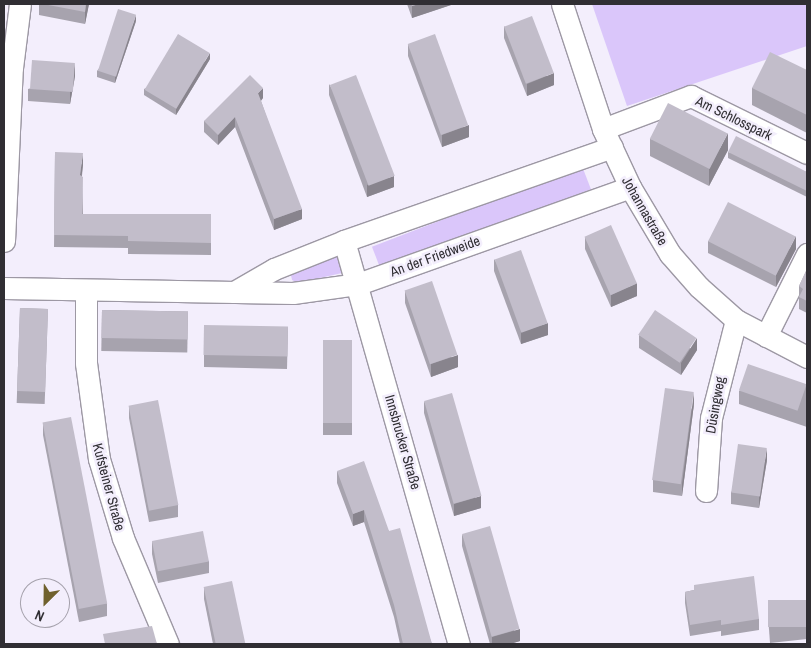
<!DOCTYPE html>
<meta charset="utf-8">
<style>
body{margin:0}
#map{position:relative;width:811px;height:648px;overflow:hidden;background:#f3eefc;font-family:"Archivo Narrow",sans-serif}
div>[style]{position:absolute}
.green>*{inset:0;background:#dac6fa;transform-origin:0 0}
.roads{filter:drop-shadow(1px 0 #9d98a4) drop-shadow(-1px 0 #9d98a4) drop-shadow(0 1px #9d98a4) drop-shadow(0 -1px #9d98a4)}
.minor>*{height:21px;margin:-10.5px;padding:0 10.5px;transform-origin:10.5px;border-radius:10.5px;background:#fff}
.wall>*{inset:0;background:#a7a3ae;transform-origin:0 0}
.shaded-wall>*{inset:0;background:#88848d}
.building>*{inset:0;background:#c2bdca;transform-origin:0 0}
span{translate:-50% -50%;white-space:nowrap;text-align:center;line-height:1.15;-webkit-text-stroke:5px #f3eefc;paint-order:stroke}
.street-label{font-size:14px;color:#302e33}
.frame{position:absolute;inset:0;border:5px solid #302e33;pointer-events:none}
.north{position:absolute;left:20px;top:578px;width:50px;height:50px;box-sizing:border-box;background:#f3eefc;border:1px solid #a5a1ac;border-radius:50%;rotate:203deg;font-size:14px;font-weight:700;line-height:20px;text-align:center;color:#302e33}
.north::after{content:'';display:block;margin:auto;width:18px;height:22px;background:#70612e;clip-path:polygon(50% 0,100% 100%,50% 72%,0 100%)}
</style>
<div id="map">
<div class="green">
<i style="clip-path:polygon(592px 4px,807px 4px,807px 46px,627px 106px)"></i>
<i style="left:582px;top:166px;width:25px;height:225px;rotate:69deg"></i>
<i style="clip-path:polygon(334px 255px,338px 256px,344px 271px,342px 273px,298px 283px,292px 280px,291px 275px,295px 271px)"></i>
</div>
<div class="roads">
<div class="minor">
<i style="left:562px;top:4px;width:132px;rotate:71.8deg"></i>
<i style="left:603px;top:129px;width:64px;rotate:65deg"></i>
<i style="left:630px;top:187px;width:78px;rotate:59.2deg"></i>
<i style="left:670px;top:254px;width:44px;rotate:48.7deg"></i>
<i style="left:699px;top:287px;width:50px;rotate:41.7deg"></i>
<i style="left:736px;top:320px;width:80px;rotate:27.5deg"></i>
<i style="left:603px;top:129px;width:94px;rotate:-20.6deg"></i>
<i style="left:691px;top:96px;width:129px;rotate:26.2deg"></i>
<i style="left:4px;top:241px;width:173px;rotate:-87.4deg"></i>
<i style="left:12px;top:68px;width:64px;rotate:-82.9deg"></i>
<i style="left:344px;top:241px;width:419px;rotate:74.1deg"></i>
<i style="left:4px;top:288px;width:289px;rotate:1deg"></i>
<i style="left:293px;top:293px;width:66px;rotate:-7.9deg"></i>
<i style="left:358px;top:284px;width:289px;rotate:-19.6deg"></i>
<i style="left:86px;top:290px;width:73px;rotate:90deg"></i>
<i style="left:86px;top:363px;width:97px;rotate:82.3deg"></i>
<i style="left:99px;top:459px;width:83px;rotate:73.1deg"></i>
<i style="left:123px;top:538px;width:115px;rotate:67deg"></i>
<i style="left:234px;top:292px;width:46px;rotate:-29.9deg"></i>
<i style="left:274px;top:269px;width:75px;rotate:-21.8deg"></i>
<i style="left:344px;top:241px;width:284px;rotate:-19.3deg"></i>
<i style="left:766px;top:336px;width:92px;rotate:-63.4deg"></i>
<i style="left:706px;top:491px;width:73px;rotate:-86.1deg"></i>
<i style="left:711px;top:418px;width:101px;rotate:-75.7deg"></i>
</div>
</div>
<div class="wall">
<i style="clip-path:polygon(39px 4px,89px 4px,85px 24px,39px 15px)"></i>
<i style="clip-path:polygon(407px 4px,454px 4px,412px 18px)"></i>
<i style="clip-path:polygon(136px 21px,115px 83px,97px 77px,97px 71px)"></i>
<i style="clip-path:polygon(504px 26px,554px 85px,527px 96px,504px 38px)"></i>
<i style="clip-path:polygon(408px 44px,469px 137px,442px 147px,408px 56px)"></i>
<i style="clip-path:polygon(210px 59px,176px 115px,144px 95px,144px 89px)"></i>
<i style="clip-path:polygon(807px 70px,807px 133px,752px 105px,752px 88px)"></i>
<i style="clip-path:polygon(75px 76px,70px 104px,28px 101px,28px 89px)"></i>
<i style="clip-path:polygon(329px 84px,394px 187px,367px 197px,329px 95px)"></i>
<i style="clip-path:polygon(263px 98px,261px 101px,302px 219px,274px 230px,235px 127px,218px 145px,204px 132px,204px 121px)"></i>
<i style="clip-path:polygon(650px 139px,728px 150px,709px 186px,650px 156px)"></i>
<i style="clip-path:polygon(55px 152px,83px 165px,82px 176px,83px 214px,211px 214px,211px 255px,128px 254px,128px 248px,54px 247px)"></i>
<i style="clip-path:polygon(728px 152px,807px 172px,807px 197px,728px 158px)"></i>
<i style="clip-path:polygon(585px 237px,637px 296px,611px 307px,585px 249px)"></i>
<i style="clip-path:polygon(708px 241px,796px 249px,776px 287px,708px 253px)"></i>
<i style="clip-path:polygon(494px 259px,548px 335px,521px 344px,494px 271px)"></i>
<i style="clip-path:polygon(807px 269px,807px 313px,799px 309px,799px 286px)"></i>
<i style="clip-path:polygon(405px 291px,458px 367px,431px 377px,405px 303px)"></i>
<i style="left:20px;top:308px;width:28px;height:95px;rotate:2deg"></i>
<i style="left:102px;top:310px;width:86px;height:41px;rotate:1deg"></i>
<i style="clip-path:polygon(288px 327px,287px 369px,204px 367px,204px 355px)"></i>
<i style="clip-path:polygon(639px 335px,697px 350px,681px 375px,639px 348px)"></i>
<i style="left:323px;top:340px;width:29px;height:95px"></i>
<i style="clip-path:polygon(807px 384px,807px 427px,739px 404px,739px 391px)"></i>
<i style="clip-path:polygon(424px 401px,481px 508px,454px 516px,424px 413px)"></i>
<i style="clip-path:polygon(694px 404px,682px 496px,653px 492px,653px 480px)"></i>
<i style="clip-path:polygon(129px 406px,178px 505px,178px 517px,149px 522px,129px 418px)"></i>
<i style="clip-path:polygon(43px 423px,107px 604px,107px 616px,79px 622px,43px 435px)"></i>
<i style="clip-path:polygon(767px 460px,759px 508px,731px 504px,731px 492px)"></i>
<i style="clip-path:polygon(337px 471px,389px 531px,432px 644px,400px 644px,394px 617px,364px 522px,353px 526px,337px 483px)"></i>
<i style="clip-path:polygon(462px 534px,520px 641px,510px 644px,490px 644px,462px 546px)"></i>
<i style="clip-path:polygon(152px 542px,209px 561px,209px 573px,158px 583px,152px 554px)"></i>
<i style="clip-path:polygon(694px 585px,759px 619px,759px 630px,721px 636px,721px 631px,690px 636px,685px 603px,685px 592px,694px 590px)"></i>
<i style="clip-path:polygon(204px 587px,245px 644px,213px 644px,204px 599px)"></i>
<i style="clip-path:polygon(807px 600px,807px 639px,770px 643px,768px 616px,768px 604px)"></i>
</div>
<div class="shaded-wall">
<i style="clip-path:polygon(86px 4px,89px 4px,85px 24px,85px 12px)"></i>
<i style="clip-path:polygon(419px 4px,454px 4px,412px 18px,412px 6px)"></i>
<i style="clip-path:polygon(136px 15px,136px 21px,115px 83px,115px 77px)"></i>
<i style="clip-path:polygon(210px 53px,210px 59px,176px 115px,176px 109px)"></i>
<i style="clip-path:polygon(75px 63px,75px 76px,70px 104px,70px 92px)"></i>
<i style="clip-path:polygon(554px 73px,554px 85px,527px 96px,527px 84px)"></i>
<i style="clip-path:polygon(263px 88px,263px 98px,258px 104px,258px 93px)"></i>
<i style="clip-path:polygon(235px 117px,235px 127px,218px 145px,218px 135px)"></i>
<i style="clip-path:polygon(469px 125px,469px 137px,442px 147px,442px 135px)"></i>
<i style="clip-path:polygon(728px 133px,728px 150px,709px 186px,709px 169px)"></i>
<i style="clip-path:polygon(83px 153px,83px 165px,80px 187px,80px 175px)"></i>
<i style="clip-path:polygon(394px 176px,394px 187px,367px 197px,367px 185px)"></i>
<i style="clip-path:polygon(302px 209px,302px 219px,274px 230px,274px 219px)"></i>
<i style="clip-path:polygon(796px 236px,796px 249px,776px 287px,776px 275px)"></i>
<i style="clip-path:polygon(637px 283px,637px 296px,611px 307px,611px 295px)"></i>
<i style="clip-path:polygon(548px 323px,548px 335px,521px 344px,521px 332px)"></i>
<i style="clip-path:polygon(697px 338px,697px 350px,681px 375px,681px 363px)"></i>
<i style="clip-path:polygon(458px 355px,458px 367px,431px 377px,431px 364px)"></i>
<i style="clip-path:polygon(694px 392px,694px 404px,682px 496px,682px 484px)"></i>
<i style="clip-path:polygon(767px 448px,767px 460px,759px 508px,759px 496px)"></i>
<i style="clip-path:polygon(481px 496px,481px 508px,454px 516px,454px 504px)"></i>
<i style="clip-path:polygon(364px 510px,364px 522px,353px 526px,353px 514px)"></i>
<i style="clip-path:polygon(520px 629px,520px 641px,510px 644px,492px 644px,492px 637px)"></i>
</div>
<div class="building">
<i style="clip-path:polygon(43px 4px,86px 4px,85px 12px)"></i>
<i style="clip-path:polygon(411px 4px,419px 4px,412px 6px)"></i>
<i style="left:118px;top:9px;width:19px;height:65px;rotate:18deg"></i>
<i style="left:532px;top:16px;width:61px;height:30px;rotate:69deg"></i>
<i style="left:178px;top:34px;width:37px;height:65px;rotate:31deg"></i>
<i style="left:435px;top:34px;width:97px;height:29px;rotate:70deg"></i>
<i style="clip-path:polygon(770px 52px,807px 70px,807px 115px,752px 88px)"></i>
<i style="left:32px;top:60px;width:43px;height:29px;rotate:4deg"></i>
<i style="clip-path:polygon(250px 75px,263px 88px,258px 93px,302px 209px,274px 219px,235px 117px,218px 135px,204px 121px)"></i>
<i style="left:356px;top:75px;width:108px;height:28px;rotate:69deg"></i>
<i style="left:668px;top:103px;width:67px;height:40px;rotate:27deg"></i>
<i style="clip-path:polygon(736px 136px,807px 172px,807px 191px,728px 152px)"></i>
<i style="clip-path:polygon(55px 152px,83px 153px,80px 175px,83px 177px,82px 214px,211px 214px,211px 243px,128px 241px,128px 236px,54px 235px)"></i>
<i style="left:728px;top:202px;width:76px;height:44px;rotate:27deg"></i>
<i style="left:611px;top:225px;width:64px;height:29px;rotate:66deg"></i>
<i style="left:521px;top:250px;width:78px;height:28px;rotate:70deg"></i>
<i style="clip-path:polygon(807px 269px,807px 301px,799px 297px,803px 289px,799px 286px)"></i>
<i style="left:432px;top:281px;width:78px;height:29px;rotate:71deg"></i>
<i style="left:20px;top:308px;width:28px;height:83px;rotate:2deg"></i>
<i style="left:102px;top:310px;width:86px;height:28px;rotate:1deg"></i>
<i style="left:655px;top:310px;width:50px;height:30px;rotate:34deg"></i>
<i style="left:204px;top:325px;width:84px;height:30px;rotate:1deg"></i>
<i style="left:323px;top:340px;width:29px;height:83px"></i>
<i style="left:748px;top:364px;width:62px;height:28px;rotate:19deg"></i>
<i style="left:665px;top:388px;width:29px;height:93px;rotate:8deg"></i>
<i style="left:452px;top:393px;width:107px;height:29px;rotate:74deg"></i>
<i style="left:158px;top:400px;width:107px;height:30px;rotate:79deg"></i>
<i style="left:71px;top:417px;width:190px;height:29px;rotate:79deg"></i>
<i style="left:738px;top:444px;width:29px;height:49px;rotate:8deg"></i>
<i style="clip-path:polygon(364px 461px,389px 531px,400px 528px,432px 644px,403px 644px,394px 605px,364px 510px,353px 514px,337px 471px)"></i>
<i style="left:490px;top:526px;width:107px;height:29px;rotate:74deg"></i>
<i style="left:203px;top:531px;width:31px;height:52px;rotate:79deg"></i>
<i style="clip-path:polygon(754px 576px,759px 619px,721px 625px,721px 620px,690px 625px,685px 592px,694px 590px,694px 585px)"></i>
<i style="left:232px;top:581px;width:64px;height:29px;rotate:78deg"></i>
<i style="left:807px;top:600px;width:27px;height:39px;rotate:90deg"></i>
<i style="clip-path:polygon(152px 626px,157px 644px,105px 644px,103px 634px)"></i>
</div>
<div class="street-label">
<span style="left:734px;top:118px;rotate:26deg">Am Schlosspark</span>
<span style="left:645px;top:211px;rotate:60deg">Johannastraße</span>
<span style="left:435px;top:256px;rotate:-20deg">An der Friedweide</span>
<span style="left:715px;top:405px;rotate:-80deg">Düsingweg</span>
<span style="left:403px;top:442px;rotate:74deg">Innsbrucker Straße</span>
<span style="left:109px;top:487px;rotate:75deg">Kufsteiner Straße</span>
</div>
<div class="frame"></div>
<div class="north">N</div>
</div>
